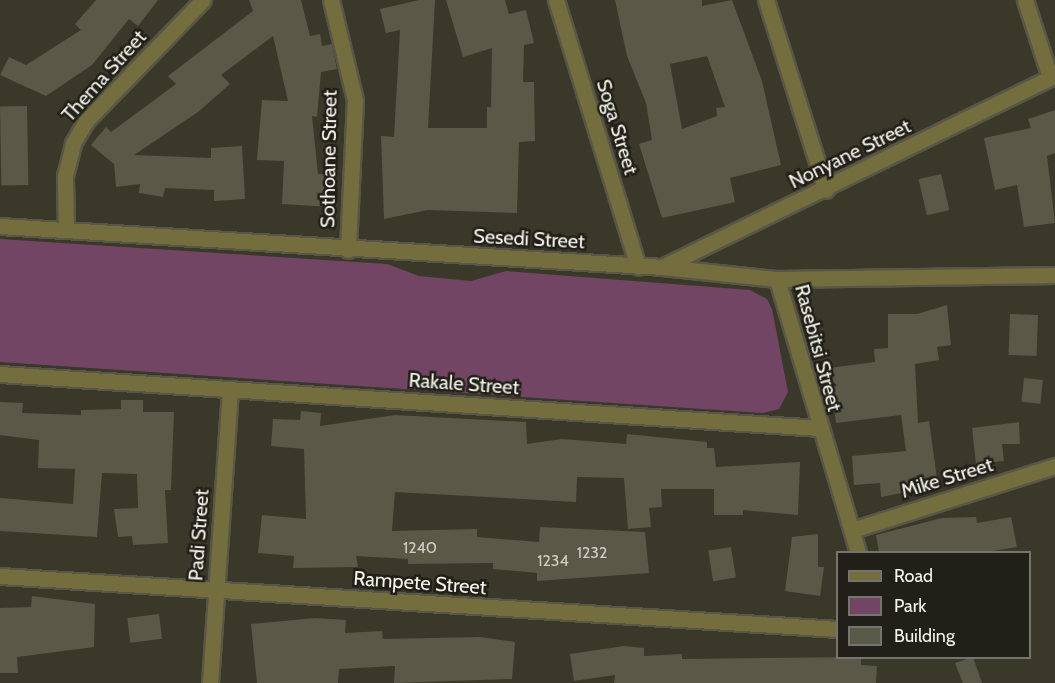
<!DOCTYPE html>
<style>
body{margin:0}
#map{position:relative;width:1055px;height:683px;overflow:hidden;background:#3a3828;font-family:Cabin,sans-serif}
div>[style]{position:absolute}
.green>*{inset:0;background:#734565}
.building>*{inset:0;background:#5a5847;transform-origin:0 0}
.roads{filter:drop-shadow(2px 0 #585647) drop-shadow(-2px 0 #585647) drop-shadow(0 2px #585647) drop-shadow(0 -2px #585647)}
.street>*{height:15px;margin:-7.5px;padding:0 7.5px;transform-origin:7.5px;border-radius:7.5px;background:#746e3e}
span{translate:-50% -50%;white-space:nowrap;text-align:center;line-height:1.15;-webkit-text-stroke:5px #201f18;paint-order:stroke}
.number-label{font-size:16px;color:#cfcec3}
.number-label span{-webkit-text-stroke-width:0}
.street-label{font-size:20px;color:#f6f5ec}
.legend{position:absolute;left:836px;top:551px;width:195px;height:108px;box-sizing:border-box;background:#201f18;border:2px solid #76756d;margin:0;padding:8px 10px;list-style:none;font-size:18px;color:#f6f5ec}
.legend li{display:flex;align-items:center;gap:12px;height:30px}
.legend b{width:30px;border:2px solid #76756d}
</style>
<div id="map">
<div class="green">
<i style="clip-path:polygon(0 239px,387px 264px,419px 276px,471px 281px,506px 271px,750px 290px,767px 299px,772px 309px,788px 392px,779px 409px,763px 413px,0 362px)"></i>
</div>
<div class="building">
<i style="clip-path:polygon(96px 0,158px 0,138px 26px,129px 19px,92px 65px,46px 96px,0 75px,9px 57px,26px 65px,81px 30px,75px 24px)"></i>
<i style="clip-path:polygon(249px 0,301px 0,310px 36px,320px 34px,322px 46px,332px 44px,337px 69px,321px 72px,317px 117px,312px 116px,318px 174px,333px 175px,331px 207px,282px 204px,284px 161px,257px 160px,262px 100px,288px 101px,273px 36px,221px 75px,230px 84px,198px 112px,134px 155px,211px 158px,211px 148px,242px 146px,245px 199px,214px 201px,214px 190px,165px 188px,163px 197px,139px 193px,140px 184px,116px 187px,114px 164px,91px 145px,106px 127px,111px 132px,176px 84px,168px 76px,253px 11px)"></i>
<i style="clip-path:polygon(419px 0,435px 0,428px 128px,487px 128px,487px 107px,491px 107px,492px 48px,463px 57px,446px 0,505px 0,509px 14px,526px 10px,534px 43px,524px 45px,523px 82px,534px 82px,535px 141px,519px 142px,517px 213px,428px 210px,384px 219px,381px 136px,394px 137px,400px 30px,386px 33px,380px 9px)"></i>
<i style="clip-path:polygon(evenodd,615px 0,702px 0,702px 6px,732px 0,762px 81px,781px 165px,730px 178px,735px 202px,662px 218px,639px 144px,652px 140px,646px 103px,627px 56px,615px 0,707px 56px,725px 107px,716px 108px,717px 116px,682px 129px,670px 64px,707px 56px)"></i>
<i style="left:27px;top:106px;width:79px;height:27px;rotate:89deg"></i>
<i style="clip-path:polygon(1055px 110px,1055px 153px,1047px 156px,1055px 223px,1024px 227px,1017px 185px,995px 190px,984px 138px,1031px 128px,1028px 119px)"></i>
<i style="left:941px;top:174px;width:37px;height:23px;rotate:77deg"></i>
<i style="clip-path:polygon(947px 305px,951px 345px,937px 347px,939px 360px,915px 364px,918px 423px,929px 421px,938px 486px,881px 497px,880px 483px,854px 485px,852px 456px,906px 451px,901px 415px,836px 423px,829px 368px,875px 362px,874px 349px,888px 348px,888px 314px,917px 314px)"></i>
<i style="left:1010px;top:314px;width:28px;height:41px;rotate:2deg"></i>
<i style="left:1024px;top:378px;width:19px;height:24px;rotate:6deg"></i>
<i style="clip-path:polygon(121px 400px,143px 400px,143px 412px,174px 412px,171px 490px,165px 490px,168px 543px,133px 545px,132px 536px,118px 537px,114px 509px,138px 508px,137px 474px,102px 473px,97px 537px,0 531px,0 498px,73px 504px,75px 469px,38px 468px,39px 440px,0 435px,0 402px,23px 403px,22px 413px,81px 415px,81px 410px,121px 409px)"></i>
<i style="clip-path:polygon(301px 411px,321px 413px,320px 426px,395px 415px,526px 422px,527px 444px,562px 439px,626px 444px,627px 434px,707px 442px,707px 448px,714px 448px,716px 467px,800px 462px,798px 515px,743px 510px,743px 515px,714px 515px,714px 489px,661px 489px,662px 507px,649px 508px,651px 527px,628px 529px,624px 478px,577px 477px,576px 502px,395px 492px,392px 531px,477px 529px,477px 537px,539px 542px,540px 527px,645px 532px,649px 573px,537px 581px,537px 573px,493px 569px,493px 563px,408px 564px,408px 559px,356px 556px,358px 567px,293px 568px,294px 556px,258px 553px,262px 515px,306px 519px,304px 449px,271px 446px,273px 419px,300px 420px)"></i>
<i style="clip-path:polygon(1019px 422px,1020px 444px,1002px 444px,1004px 461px,976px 464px,972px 428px)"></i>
<i style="clip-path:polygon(976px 517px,977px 523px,1011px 517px,1017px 547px,987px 552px,879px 552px,876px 535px,942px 518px)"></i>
<i style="clip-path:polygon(818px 534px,818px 567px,824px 567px,820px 596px,785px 591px,792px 537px)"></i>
<i style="left:731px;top:547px;width:31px;height:23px;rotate:81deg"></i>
<i style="clip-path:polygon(32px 596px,95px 604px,94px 647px,17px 657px,18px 673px,0 673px,0 608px,31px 607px)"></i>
<i style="left:159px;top:614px;width:25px;height:32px;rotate:83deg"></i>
<i style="clip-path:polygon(315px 618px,346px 620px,345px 633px,382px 631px,383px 639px,480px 637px,515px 642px,512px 679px,394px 683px,395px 666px,339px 669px,338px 683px,257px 683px,251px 624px)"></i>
<i style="clip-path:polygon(624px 646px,644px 648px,644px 656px,682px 654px,682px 659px,861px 657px,861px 665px,877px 666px,876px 683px,614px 683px,615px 675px,574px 681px,570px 654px)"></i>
<i style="clip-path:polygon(973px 657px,982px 683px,963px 683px,955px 663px)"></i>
</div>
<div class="roads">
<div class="street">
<i style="left:331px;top:0;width:103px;rotate:76.5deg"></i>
<i style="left:355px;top:100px;width:150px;rotate:92.7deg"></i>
<i style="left:556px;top:0;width:279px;rotate:72.9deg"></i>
<i style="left:766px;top:0;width:199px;rotate:72.5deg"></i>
<i style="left:1025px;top:0;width:81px;rotate:72deg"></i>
<i style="left:0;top:226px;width:663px;rotate:3.54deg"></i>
<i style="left:662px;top:267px;width:116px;rotate:6deg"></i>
<i style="left:777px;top:279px;width:278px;rotate:-0.8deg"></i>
<i style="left:66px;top:230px;width:54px;rotate:-91.1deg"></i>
<i style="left:65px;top:176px;width:34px;rotate:-76deg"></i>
<i style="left:73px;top:143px;width:26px;rotate:-59deg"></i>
<i style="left:86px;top:121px;width:168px;rotate:-46deg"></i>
<i style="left:662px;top:267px;width:437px;rotate:-26deg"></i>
<i style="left:777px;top:279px;width:285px;rotate:73.5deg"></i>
<i style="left:0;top:374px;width:821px;rotate:3.77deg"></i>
<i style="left:852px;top:530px;width:213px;rotate:-17.5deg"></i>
<i style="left:0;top:576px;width:840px;rotate:3.62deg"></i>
<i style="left:210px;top:683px;width:294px;rotate:-86.1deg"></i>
</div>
</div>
<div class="number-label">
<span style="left:420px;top:548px">1240</span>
<span style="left:592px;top:553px">1232</span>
<span style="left:553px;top:561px">1234</span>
</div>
<div class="street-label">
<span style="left:104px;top:76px;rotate:-48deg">Thema Street</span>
<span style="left:617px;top:127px;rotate:73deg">Soga Street</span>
<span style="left:850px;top:154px;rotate:-26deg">Nonyane Street</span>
<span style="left:329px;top:159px;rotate:-89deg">Sothoane Street</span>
<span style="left:529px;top:239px;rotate:3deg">Sesedi Street</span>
<span style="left:818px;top:348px;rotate:75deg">Rasebitsi Street</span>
<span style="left:464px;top:384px;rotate:4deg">Rakale Street</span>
<span style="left:947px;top:478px;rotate:-17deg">Mike Street</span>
<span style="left:199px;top:535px;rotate:-86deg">Padi Street</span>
<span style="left:420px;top:583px;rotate:4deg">Rampete Street</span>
</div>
<ul class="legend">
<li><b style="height:8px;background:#746e3e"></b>Road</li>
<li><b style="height:16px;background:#734565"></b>Park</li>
<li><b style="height:16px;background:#5a5847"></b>Building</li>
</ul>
</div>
